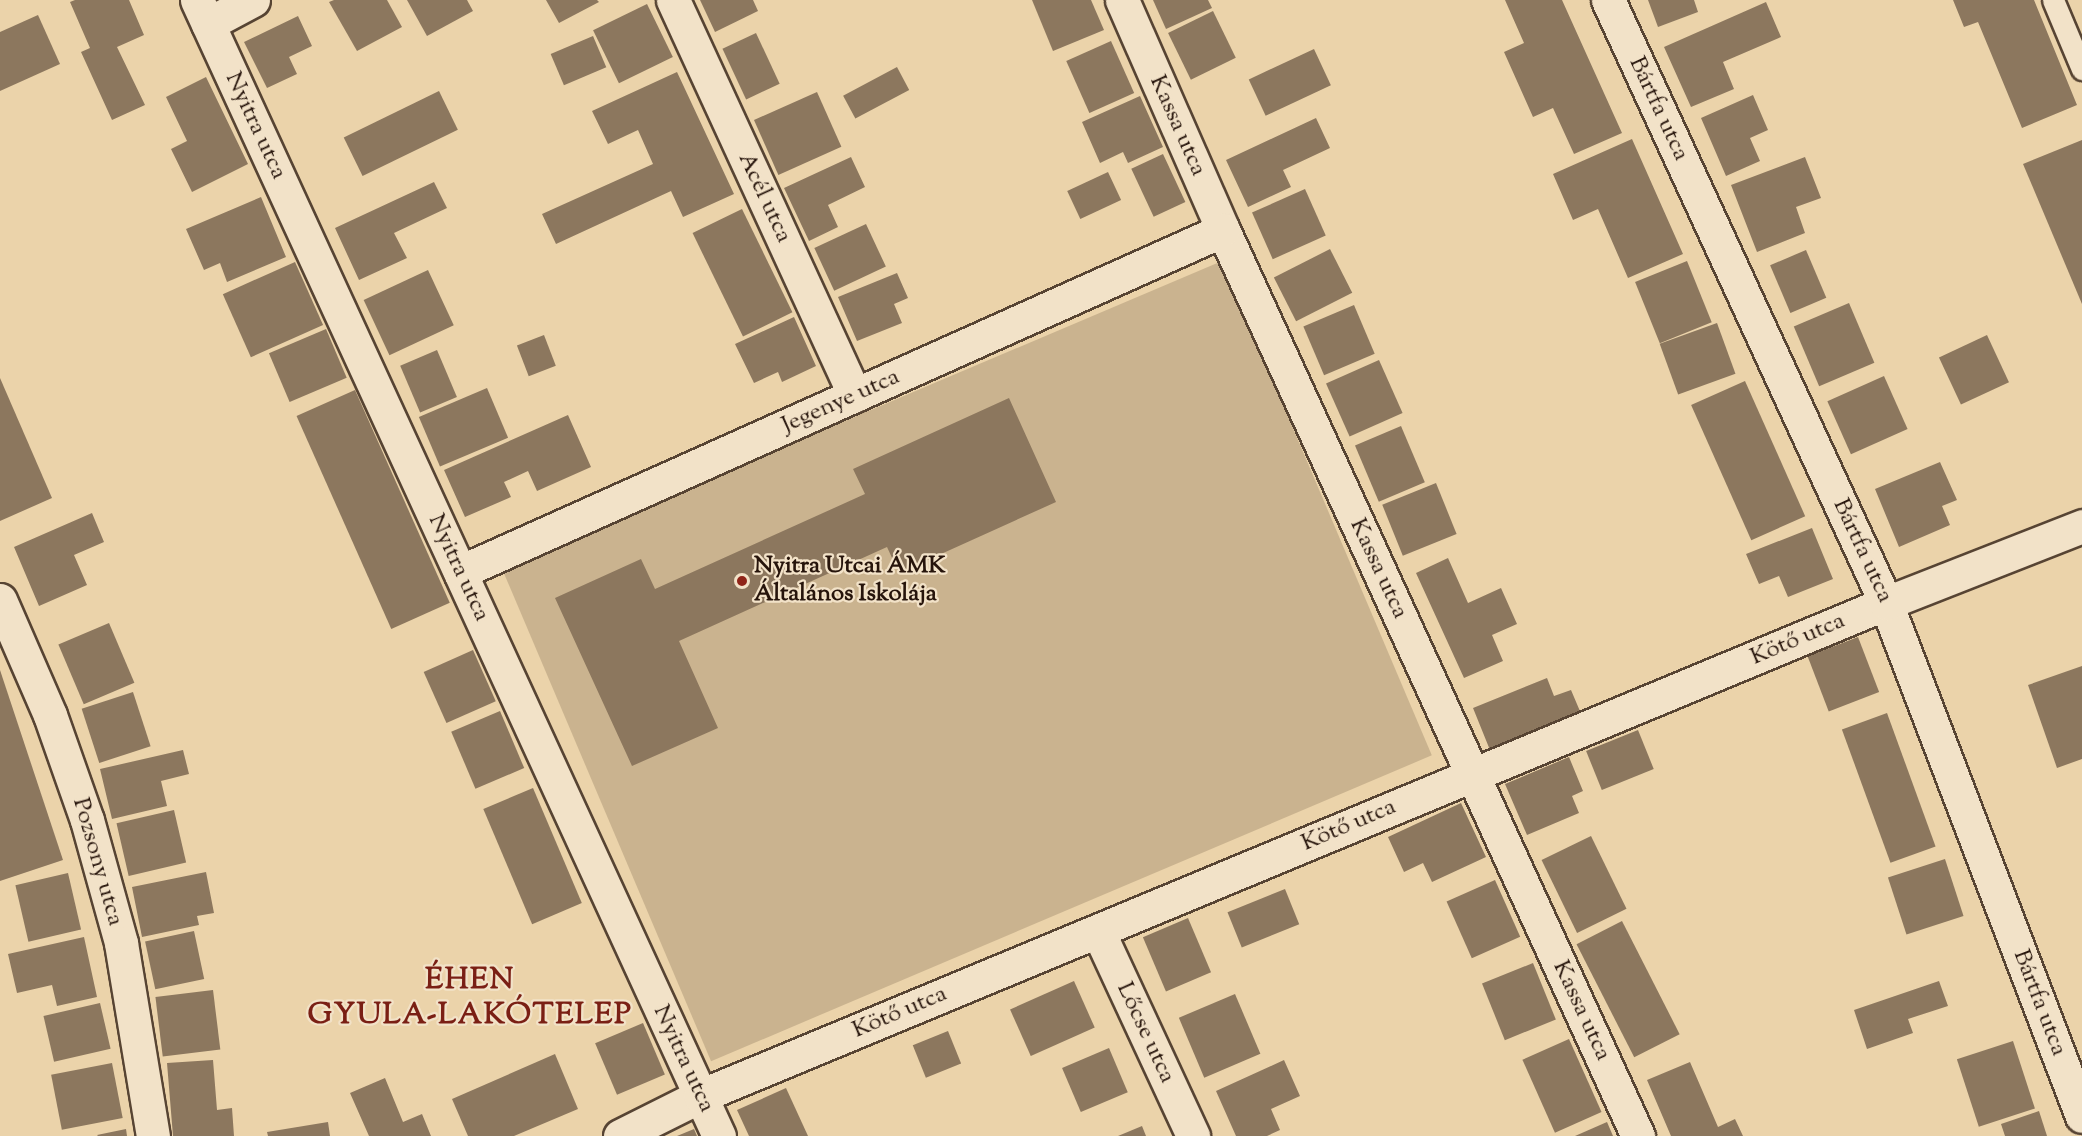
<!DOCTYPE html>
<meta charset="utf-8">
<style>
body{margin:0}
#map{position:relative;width:2082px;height:1136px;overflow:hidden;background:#ebd3aa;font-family:"Sorts Mill Goudy",serif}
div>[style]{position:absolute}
.green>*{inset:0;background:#cab38f;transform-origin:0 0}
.building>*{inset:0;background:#8c775e;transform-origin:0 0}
.roads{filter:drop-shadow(2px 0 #574433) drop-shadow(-2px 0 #574433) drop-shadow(0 2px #574433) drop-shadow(0 -2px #574433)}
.lane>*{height:21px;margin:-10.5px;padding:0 10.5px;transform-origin:10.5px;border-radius:10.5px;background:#f2e2c8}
.street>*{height:33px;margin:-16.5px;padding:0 16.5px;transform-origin:16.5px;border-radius:16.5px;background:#f2e2c8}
.dots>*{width:16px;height:16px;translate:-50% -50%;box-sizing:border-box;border:3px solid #f2e2c8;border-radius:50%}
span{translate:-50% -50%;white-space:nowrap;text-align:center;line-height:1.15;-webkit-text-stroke:4.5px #f2e2c8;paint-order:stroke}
.street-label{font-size:24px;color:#26140b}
.poi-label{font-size:24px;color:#26140b;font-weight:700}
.left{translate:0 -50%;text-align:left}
.district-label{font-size:30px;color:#7a1f14;font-weight:700;letter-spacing:1.5px}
</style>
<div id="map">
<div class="green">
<i style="left:1222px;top:261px;width:537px;height:783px;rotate:67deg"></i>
</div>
<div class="building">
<i style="clip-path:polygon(75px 0,129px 0,144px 35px,117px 47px,145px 105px,112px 120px,81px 52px,90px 48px,70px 2px)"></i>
<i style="clip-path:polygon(334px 0,387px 0,402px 27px,357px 51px,329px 2px)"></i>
<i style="clip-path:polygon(407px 0,467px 0,473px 11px,427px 36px)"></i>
<i style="clip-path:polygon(546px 0,597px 0,599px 2px,559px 23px)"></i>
<i style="clip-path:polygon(700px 0,753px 0,758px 11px,715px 32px)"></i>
<i style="clip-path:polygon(1032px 0,1091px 0,1104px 30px,1053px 51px)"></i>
<i style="clip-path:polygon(1153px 0,1208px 0,1212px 8px,1166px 29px)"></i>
<i style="clip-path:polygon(1505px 0,1562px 0,1622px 133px,1574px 154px,1553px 108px,1533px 117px,1504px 52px,1524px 43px)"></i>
<i style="clip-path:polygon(1648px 0,1694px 0,1698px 12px,1658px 27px)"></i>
<i style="clip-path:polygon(1953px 0,2034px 0,2077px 105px,2022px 128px,1978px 22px,1964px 27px)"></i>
<i style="clip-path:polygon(1766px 2px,1781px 37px,1723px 62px,1734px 89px,1691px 107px,1664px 47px)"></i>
<i style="left:647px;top:4px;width:59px;height:60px;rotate:64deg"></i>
<i style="left:1213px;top:11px;width:52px;height:50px;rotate:64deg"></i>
<i style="clip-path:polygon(38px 15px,60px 64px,0 91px,0 32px)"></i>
<i style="clip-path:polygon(298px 16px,312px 46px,289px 57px,297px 74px,267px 88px,244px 42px)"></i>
<i style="left:756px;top:33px;width:56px;height:37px;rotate:65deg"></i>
<i style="left:593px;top:36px;width:34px;height:46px;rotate:67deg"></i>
<i style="left:1111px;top:41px;width:57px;height:49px;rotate:66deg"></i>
<i style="left:1314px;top:49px;width:40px;height:72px;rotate:65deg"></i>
<i style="left:897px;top:67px;width:26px;height:61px;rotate:62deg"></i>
<i style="clip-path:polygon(677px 72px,734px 194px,683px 217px,671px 191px,556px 244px,542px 214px,653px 164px,638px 130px,608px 144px,592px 111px)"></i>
<i style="clip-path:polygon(206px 77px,248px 164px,192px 192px,171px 149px,187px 141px,166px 97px)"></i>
<i style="left:439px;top:91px;width:43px;height:106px;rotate:64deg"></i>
<i style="left:817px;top:92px;width:60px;height:69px;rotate:66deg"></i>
<i style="clip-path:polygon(1753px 95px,1768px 130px,1750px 138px,1760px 161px,1726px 176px,1701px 118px)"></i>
<i style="clip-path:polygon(1140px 96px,1163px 147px,1128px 163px,1123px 152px,1100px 163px,1082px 122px)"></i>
<i style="clip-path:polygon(1316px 118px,1330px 148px,1283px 170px,1291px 187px,1248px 207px,1226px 160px)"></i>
<i style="clip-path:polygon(1632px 139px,1683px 254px,1628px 278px,1598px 209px,1573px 220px,1553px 174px)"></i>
<i style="clip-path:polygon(2082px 140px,2082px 304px,2023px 164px)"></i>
<i style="left:1163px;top:154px;width:53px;height:35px;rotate:65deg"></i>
<i style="clip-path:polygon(851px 157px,865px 187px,828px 205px,838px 227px,809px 241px,784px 188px)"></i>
<i style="clip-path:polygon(1805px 157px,1821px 198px,1796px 207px,1805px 233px,1757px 252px,1731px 185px)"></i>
<i style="left:1108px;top:172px;width:31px;height:45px;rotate:65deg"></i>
<i style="clip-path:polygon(434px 182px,447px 208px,394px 233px,407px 258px,359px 280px,335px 228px)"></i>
<i style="left:1305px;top:189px;width:51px;height:58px;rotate:66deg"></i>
<i style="clip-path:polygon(261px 197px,286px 257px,227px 282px,220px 263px,204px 270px,186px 229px)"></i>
<i style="left:742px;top:209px;width:115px;height:55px;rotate:64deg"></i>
<i style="left:866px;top:224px;width:47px;height:57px;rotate:65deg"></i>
<i style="left:1330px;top:249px;width:49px;height:63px;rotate:63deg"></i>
<i style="left:1806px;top:250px;width:52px;height:39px;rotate:67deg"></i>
<i style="left:1687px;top:261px;width:66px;height:56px;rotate:68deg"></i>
<i style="left:295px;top:262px;width:69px;height:79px;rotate:66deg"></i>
<i style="left:428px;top:270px;width:61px;height:71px;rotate:65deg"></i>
<i style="clip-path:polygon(897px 273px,908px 298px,894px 304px,902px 323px,857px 341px,838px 297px)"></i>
<i style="left:1849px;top:303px;width:65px;height:60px;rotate:67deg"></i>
<i style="left:1354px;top:305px;width:53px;height:55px;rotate:67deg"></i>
<i style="clip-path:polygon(794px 317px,816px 366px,782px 382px,778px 372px,754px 383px,735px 344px)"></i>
<i style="left:1717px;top:323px;width:54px;height:61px;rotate:70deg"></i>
<i style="left:326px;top:329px;width:53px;height:62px;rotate:67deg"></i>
<i style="left:544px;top:335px;width:33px;height:29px;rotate:69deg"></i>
<i style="left:1987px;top:335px;width:52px;height:53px;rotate:65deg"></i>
<i style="left:437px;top:350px;width:51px;height:40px;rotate:67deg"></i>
<i style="left:1379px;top:360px;width:58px;height:58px;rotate:66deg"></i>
<i style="left:1884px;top:376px;width:58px;height:62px;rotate:66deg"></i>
<i style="clip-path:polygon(0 378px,52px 498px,0 521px)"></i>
<i style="left:1745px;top:381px;width:148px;height:59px;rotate:66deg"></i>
<i style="left:487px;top:388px;width:54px;height:74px;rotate:67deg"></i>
<i style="left:355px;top:390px;width:233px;height:64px;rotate:66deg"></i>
<i style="clip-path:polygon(1009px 398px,1056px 502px,899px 573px,887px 547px,679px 641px,718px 728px,632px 766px,555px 598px,641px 559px,655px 589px,865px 494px,853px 469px)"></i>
<i style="clip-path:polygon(568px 415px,591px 467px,537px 491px,528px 471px,504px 482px,511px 497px,465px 517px,444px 470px)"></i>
<i style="left:1401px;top:426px;width:61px;height:50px;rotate:67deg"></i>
<i style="clip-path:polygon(1940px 462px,1957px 500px,1942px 506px,1950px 525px,1899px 547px,1875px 489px)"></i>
<i style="left:1436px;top:483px;width:55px;height:58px;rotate:68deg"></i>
<i style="clip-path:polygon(92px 513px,104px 542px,74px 555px,87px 585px,39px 606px,14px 547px)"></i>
<i style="clip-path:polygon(1812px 528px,1833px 579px,1788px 597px,1779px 576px,1759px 584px,1746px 554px)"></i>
<i style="clip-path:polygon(1448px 558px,1468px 603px,1501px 588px,1517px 624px,1492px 635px,1503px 661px,1464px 678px,1416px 573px)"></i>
<i style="left:109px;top:623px;width:65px;height:55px;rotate:67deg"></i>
<i style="left:1858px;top:637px;width:59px;height:54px;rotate:69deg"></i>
<i style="left:473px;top:650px;width:56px;height:54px;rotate:66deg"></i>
<i style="clip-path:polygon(2082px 666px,2082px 759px,2057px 768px,2028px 685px)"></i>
<i style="clip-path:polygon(0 670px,63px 860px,0 881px)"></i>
<i style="clip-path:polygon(1547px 678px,1554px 696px,1571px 690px,1585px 723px,1494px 760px,1473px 708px)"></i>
<i style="left:133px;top:692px;width:57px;height:54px;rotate:72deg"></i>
<i style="left:500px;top:711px;width:62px;height:53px;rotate:67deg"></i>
<i style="left:1887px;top:713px;width:142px;height:48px;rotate:70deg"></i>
<i style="left:1638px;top:730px;width:42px;height:56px;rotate:68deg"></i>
<i style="clip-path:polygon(183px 750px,189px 774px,161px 781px,167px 806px,112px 819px,100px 769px)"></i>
<i style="clip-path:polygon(1569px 757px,1583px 791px,1572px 796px,1579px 813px,1527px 835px,1505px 784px)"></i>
<i style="left:533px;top:788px;width:125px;height:54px;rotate:67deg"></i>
<i style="clip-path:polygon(1461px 803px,1486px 857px,1432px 882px,1423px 863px,1404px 872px,1388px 837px)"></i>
<i style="left:174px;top:810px;width:54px;height:59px;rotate:77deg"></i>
<i style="left:1591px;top:836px;width:81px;height:55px;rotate:64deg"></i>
<i style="left:1945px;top:859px;width:60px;height:60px;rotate:72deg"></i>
<i style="clip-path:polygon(206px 872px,214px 913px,197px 916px,199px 925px,142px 937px,132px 887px)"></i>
<i style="left:68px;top:873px;width:58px;height:54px;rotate:77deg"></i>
<i style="left:1495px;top:880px;width:62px;height:53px;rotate:66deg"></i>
<i style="left:1285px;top:889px;width:38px;height:62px;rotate:68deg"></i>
<i style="left:1188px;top:918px;width:59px;height:49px;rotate:67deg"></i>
<i style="left:1622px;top:921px;width:127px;height:51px;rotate:63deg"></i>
<i style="left:194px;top:931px;width:49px;height:50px;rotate:78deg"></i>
<i style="clip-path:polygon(84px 937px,97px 997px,57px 1006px,52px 985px,17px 993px,8px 954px)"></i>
<i style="left:1533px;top:963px;width:61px;height:55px;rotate:68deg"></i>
<i style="left:1074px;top:981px;width:51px;height:70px;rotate:66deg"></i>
<i style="clip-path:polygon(1939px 981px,1948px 1006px,1908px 1019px,1913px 1033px,1867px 1049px,1854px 1010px)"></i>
<i style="left:213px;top:990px;width:60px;height:58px;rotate:83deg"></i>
<i style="left:1235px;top:994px;width:65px;height:61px;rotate:67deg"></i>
<i style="left:100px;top:1003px;width:47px;height:58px;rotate:77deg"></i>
<i style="left:643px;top:1023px;width:56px;height:52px;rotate:67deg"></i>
<i style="left:948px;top:1031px;width:35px;height:38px;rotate:68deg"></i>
<i style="left:1569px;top:1039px;width:80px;height:51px;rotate:66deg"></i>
<i style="left:2013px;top:1041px;width:71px;height:59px;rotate:72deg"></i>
<i style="left:1109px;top:1048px;width:48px;height:51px;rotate:67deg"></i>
<i style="clip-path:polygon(555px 1054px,578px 1109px,514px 1136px,468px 1136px,452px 1099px)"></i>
<i style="clip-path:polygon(213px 1060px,217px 1110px,232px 1108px,234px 1136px,173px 1136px,167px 1063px)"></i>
<i style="clip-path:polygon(1284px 1060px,1300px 1096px,1271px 1109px,1280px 1130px,1267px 1136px,1236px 1136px,1216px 1091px)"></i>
<i style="clip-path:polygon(1690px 1062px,1718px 1127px,1735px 1119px,1743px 1136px,1671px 1136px,1647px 1080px)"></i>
<i style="left:112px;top:1063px;width:56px;height:62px;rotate:79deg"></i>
<i style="clip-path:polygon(385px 1078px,403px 1122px,422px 1114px,431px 1136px,369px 1136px,350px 1093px)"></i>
<i style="clip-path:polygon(786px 1088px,808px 1136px,749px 1136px,737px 1110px)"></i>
<i style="clip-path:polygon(2039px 1111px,2047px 1136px,2005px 1136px,2001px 1124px)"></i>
<i style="clip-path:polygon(328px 1122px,330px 1136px,268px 1136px,267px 1132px)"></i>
<i style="clip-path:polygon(1607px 1122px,1613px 1136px,1575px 1136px)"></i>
<i style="clip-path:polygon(1142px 1126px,1146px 1136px,1118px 1136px)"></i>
<i style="clip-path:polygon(126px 1129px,127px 1136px,98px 1136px,97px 1135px)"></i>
<i style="clip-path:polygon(694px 1129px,697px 1136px,677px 1136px)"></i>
</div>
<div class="roads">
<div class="lane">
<i style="left:2053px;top:0;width:75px;rotate:67.2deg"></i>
</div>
<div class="street">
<i style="left:197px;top:0;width:1250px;rotate:65.32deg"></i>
<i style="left:673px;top:0;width:435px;rotate:65.3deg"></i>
<i style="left:1122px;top:0;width:251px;rotate:66.3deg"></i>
<i style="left:1223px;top:230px;width:997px;rotate:65.39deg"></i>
<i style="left:1608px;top:0;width:664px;rotate:65.25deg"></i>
<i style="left:1886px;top:603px;width:549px;rotate:69.09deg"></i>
<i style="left:208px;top:24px;width:51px;rotate:-28.1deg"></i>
<i style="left:460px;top:572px;width:836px;rotate:-24.14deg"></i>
<i style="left:0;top:600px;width:125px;rotate:66.5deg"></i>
<i style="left:50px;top:715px;width:111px;rotate:70.6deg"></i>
<i style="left:87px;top:820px;width:128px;rotate:74.5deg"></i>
<i style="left:121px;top:943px;width:196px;rotate:80.6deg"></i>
<i style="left:1098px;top:931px;width:226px;rotate:65.1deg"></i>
<i style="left:620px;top:1136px;width:89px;rotate:-26.6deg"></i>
<i style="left:700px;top:1096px;width:1284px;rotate:-22.57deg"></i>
<i style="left:1886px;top:603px;width:211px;rotate:-21.4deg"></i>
</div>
</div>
<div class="dots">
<i style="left:742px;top:581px;background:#8f2418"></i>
</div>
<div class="street-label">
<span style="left:1658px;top:109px;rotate:65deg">Bártfa utca</span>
<span style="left:255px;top:126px;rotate:65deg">Nyitra utca</span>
<span style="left:1177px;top:126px;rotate:66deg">Kassa utca</span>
<span style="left:764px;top:198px;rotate:65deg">Acél utca</span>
<span style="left:841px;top:402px;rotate:-24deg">Jegenye utca</span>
<span style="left:1862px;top:551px;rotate:65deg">Bártfa utca</span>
<span style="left:458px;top:568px;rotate:65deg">Nyitra utca</span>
<span style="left:1378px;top:569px;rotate:65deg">Kassa utca</span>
<span style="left:1798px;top:640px;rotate:-23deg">Kötő utca</span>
<span style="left:1349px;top:826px;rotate:-23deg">Kötő utca</span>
<span style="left:97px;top:862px;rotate:74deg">Pozsony utca</span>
<span style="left:2039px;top:1003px;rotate:69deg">Bártfa utca</span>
<span style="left:1581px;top:1011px;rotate:65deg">Kassa utca</span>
<span style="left:900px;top:1013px;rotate:-23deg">Kötő utca</span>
<span style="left:1145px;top:1033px;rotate:65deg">Lőcse utca</span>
<span style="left:683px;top:1059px;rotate:65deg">Nyitra utca</span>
</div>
<div class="poi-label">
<span class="left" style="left:754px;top:581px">Nyitra Utcai ÁMK<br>Általános Iskolája</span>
</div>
<div class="district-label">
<span style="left:470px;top:998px">ÉHEN<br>GYULA-LAKÓTELEP</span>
</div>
</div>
